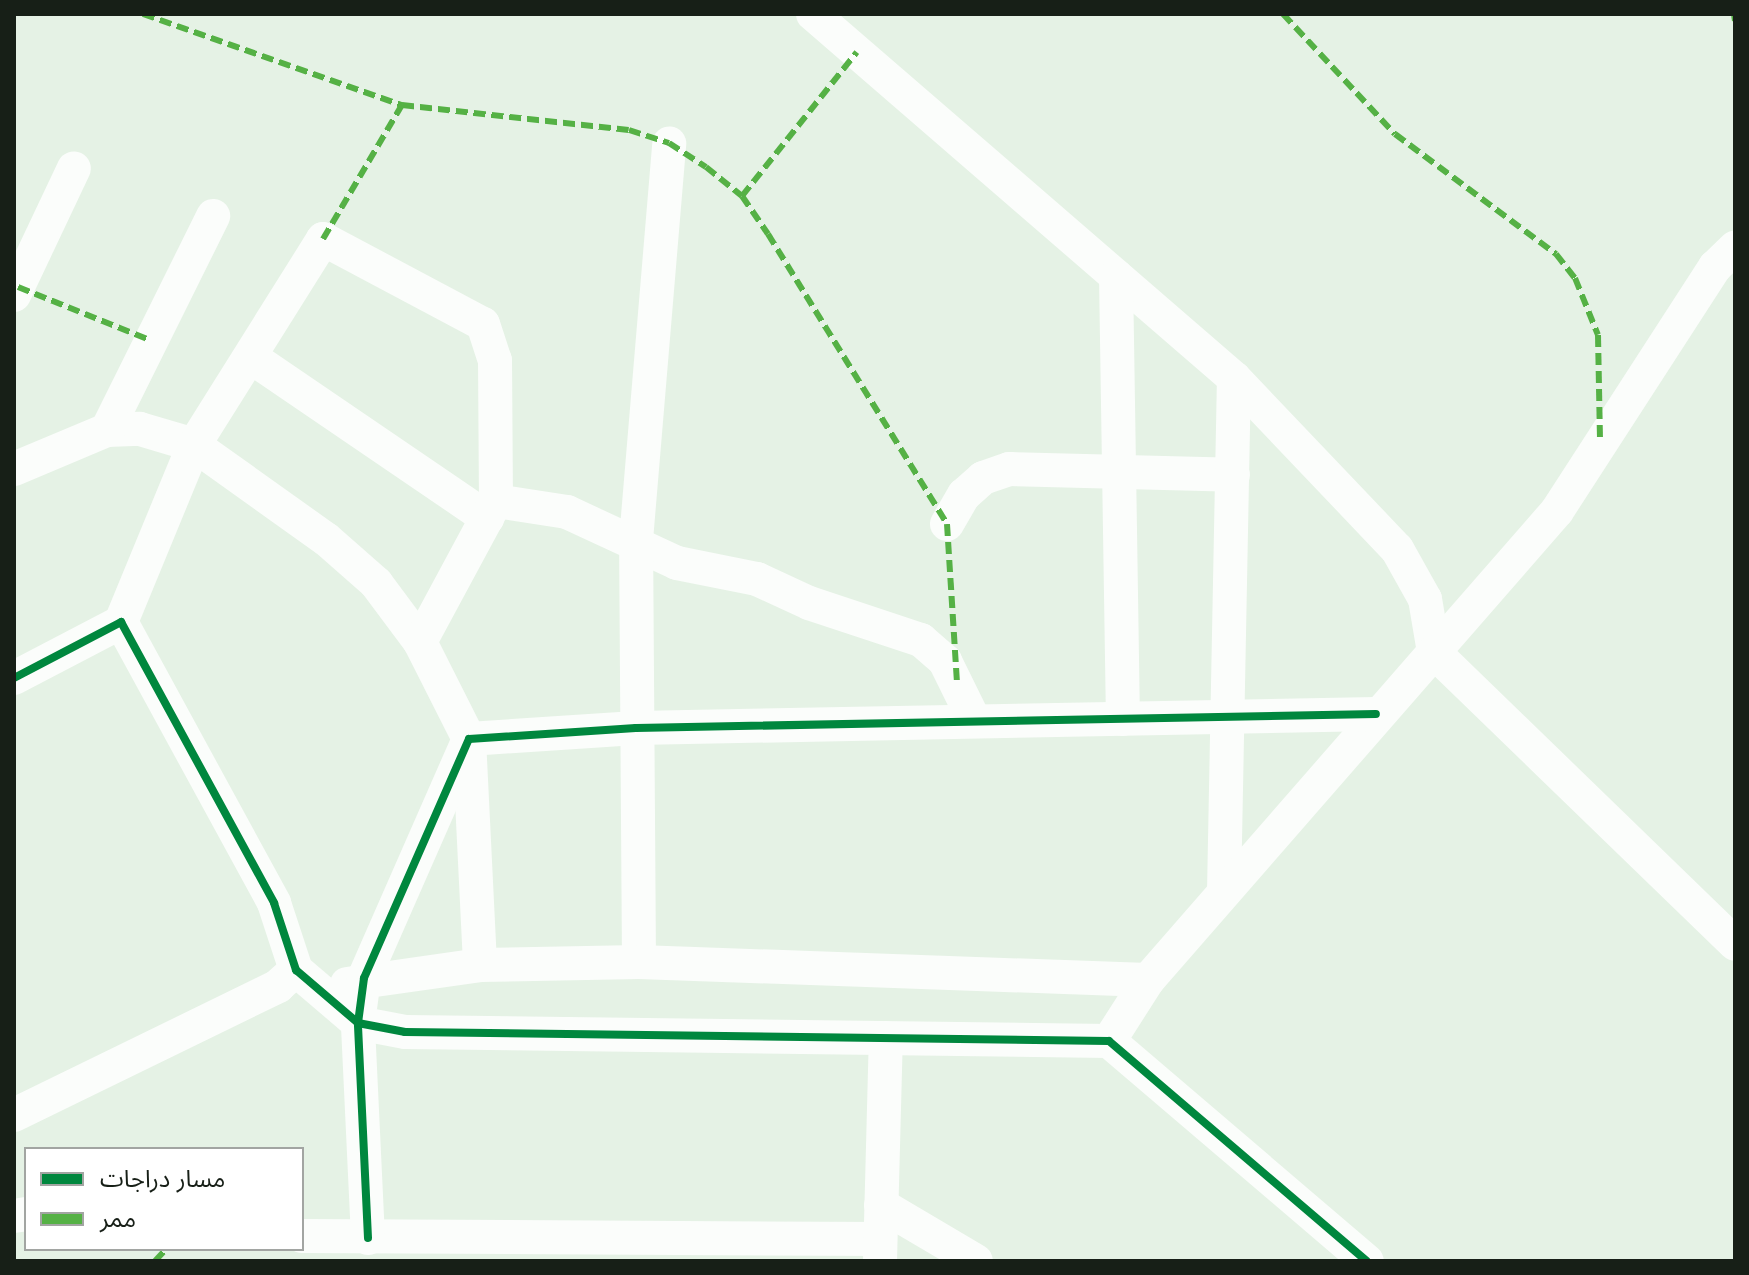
<!DOCTYPE html>
<meta charset="utf-8">
<style>
body{margin:0}
#map{position:relative;width:1749px;height:1275px;overflow:hidden;background:#e5f2e5;font-family:Lora,"Noto Sans Arabic",serif}
div>[style]{position:absolute}
.minor>*{height:34px;margin:-17px;padding:0 17px;transform-origin:17px;border-radius:17px;background:#fbfdfb}
.quiet>*{height:6px;margin-top:-3px;transform-origin:0;background:repeating-linear-gradient(90deg,#55b145 0 12px,transparent 0 18px)}
.cycleway>*{height:8px;margin:-4px;padding:0 4px;transform-origin:4px;border-radius:4px;background:#00873e}
span{translate:-50% -50%;white-space:nowrap;text-align:center;line-height:1.15;-webkit-text-stroke:6px #fff;paint-order:stroke}
.frame{position:absolute;inset:0;border:16px solid #171f17;pointer-events:none}
.legend{position:absolute;left:24px;top:1147px;width:280px;height:104px;box-sizing:border-box;background:#fff;border:2px solid #a2a5a2;margin:0;padding:10px 14px;list-style:none;font-size:24px;color:#171f17}
.legend li{display:flex;align-items:center;gap:16px;height:40px}
.legend b{width:40px;border:2px solid #a2a5a2}
</style>
<div id="map">
<div class="minor">
<i style="left:813px;top:14px;width:557px;rotate:40.85deg"></i>
<i style="left:1234px;top:378px;width:236px;rotate:46.4deg"></i>
<i style="left:1397px;top:549px;width:57px;rotate:60.8deg"></i>
<i style="left:1425px;top:599px;width:54px;rotate:80.4deg"></i>
<i style="left:1116px;top:276px;width:443px;rotate:89.1deg"></i>
<i style="left:14px;top:295px;width:140px;rotate:-64.7deg"></i>
<i style="left:251px;top:357px;width:286px;rotate:34.3deg"></i>
<i style="left:107px;top:430px;width:239px;rotate:-63.6deg"></i>
<i style="left:14px;top:469px;width:101px;rotate:-22.8deg"></i>
<i style="left:107px;top:430px;width:33px;rotate:-2deg"></i>
<i style="left:140px;top:429px;width:56px;rotate:16.5deg"></i>
<i style="left:194px;top:445px;width:243px;rotate:-57.9deg"></i>
<i style="left:323px;top:239px;width:181px;rotate:28deg"></i>
<i style="left:483px;top:324px;width:38px;rotate:72deg"></i>
<i style="left:495px;top:360px;width:141px;rotate:89.6deg"></i>
<i style="left:947px;top:524px;width:34px;rotate:-60deg"></i>
<i style="left:964px;top:495px;width:25px;rotate:-42deg"></i>
<i style="left:983px;top:478px;width:28px;rotate:-19deg"></i>
<i style="left:1009px;top:469px;width:224px;rotate:1.5deg"></i>
<i style="left:121px;top:622px;width:191px;rotate:-67.6deg"></i>
<i style="left:194px;top:445px;width:162px;rotate:35.5deg"></i>
<i style="left:326px;top:539px;width:67px;rotate:41.3deg"></i>
<i style="left:376px;top:583px;width:74px;rotate:53.3deg"></i>
<i style="left:420px;top:642px;width:109px;rotate:63.2deg"></i>
<i style="left:469px;top:739px;width:226px;rotate:87.2deg"></i>
<i style="left:420px;top:642px;width:160px;rotate:-61.7deg"></i>
<i style="left:496px;top:501px;width:72px;rotate:8.8deg"></i>
<i style="left:567px;top:512px;width:121px;rotate:24.9deg"></i>
<i style="left:677px;top:563px;width:82px;rotate:11.3deg"></i>
<i style="left:757px;top:579px;width:57px;rotate:24.8deg"></i>
<i style="left:809px;top:603px;width:118px;rotate:18.3deg"></i>
<i style="left:921px;top:640px;width:32px;rotate:41deg"></i>
<i style="left:945px;top:661px;width:66px;rotate:63.8deg"></i>
<i style="left:1434px;top:652px;width:187px;rotate:-48.9deg"></i>
<i style="left:1557px;top:511px;width:291px;rotate:-57.1deg"></i>
<i style="left:1715px;top:267px;width:28px;rotate:-44deg"></i>
<i style="left:14px;top:678px;width:121px;rotate:-27.6deg"></i>
<i style="left:121px;top:622px;width:320px;rotate:61.4deg"></i>
<i style="left:274px;top:903px;width:71px;rotate:71.8deg"></i>
<i style="left:296px;top:970px;width:82px;rotate:40.5deg"></i>
<i style="left:358px;top:1023px;width:48px;rotate:10.8deg"></i>
<i style="left:405px;top:1032px;width:704px;rotate:0.73deg"></i>
<i style="left:1109px;top:1041px;width:339px;rotate:40.5deg"></i>
<i style="left:1224px;top:892px;width:514px;rotate:-88.89deg"></i>
<i style="left:639px;top:962px;width:422px;rotate:-90.4deg"></i>
<i style="left:636px;top:540px;width:398px;rotate:-85.2deg"></i>
<i style="left:347px;top:984px;width:134px;rotate:-8.1deg"></i>
<i style="left:480px;top:965px;width:159px;rotate:-1.1deg"></i>
<i style="left:639px;top:962px;width:509px;rotate:2.03deg"></i>
<i style="left:1109px;top:1041px;width:72px;rotate:-57.4deg"></i>
<i style="left:1148px;top:980px;width:435px;rotate:-48.9deg"></i>
<i style="left:1434px;top:652px;width:419px;rotate:44.1deg"></i>
<i style="left:14px;top:1115px;width:294px;rotate:-26deg"></i>
<i style="left:278px;top:986px;width:24px;rotate:-42deg"></i>
<i style="left:881px;top:1205px;width:110px;rotate:30.5deg"></i>
<i style="left:14px;top:1216px;width:12px;rotate:-9deg"></i>
<i style="left:302px;top:1236px;width:578px;rotate:0.3deg"></i>
<i style="left:368px;top:1238px;width:215px;rotate:-92.7deg"></i>
<i style="left:358px;top:1023px;width:45px;rotate:-82.4deg"></i>
<i style="left:364px;top:978px;width:261px;rotate:-66.3deg"></i>
<i style="left:469px;top:739px;width:167px;rotate:-3.8deg"></i>
<i style="left:636px;top:728px;width:740px;rotate:-1.08deg"></i>
<i style="left:880px;top:1261px;width:223px;rotate:-88.5deg"></i>
</div>
<div class="quiet">
<i style="left:143px;top:14px;width:275px;rotate:19.4deg"></i>
<i style="left:402px;top:105px;width:228px;rotate:6.3deg"></i>
<i style="left:629px;top:130px;width:42px;rotate:18deg"></i>
<i style="left:669px;top:143px;width:44px;rotate:33deg"></i>
<i style="left:706px;top:167px;width:46px;rotate:38.9deg"></i>
<i style="left:742px;top:196px;width:46px;rotate:55.6deg"></i>
<i style="left:768px;top:234px;width:341px;rotate:58.3deg"></i>
<i style="left:947px;top:524px;width:157px;rotate:86.4deg"></i>
<i style="left:1283px;top:14px;width:164px;rotate:47deg"></i>
<i style="left:1395px;top:134px;width:201px;rotate:36.7deg"></i>
<i style="left:1556px;top:254px;width:31px;rotate:52deg"></i>
<i style="left:1575px;top:278px;width:61px;rotate:68deg"></i>
<i style="left:1598px;top:335px;width:108px;rotate:88.9deg"></i>
<i style="left:1734px;top:14px;width:7px;rotate:82deg"></i>
<i style="left:742px;top:196px;width:184px;rotate:-51.4deg"></i>
<i style="left:323px;top:239px;width:156px;rotate:-59.5deg"></i>
<i style="left:18px;top:287px;width:142px;rotate:21.9deg"></i>
<i style="left:155px;top:1261px;width:16px;rotate:-47deg"></i>
</div>
<div class="cycleway">
<i style="left:14px;top:678px;width:121px;rotate:-27.6deg"></i>
<i style="left:121px;top:622px;width:320px;rotate:61.4deg"></i>
<i style="left:274px;top:903px;width:71px;rotate:71.8deg"></i>
<i style="left:296px;top:970px;width:82px;rotate:40.5deg"></i>
<i style="left:358px;top:1023px;width:48px;rotate:10.8deg"></i>
<i style="left:405px;top:1032px;width:704px;rotate:0.73deg"></i>
<i style="left:1109px;top:1041px;width:339px;rotate:40.5deg"></i>
<i style="left:368px;top:1238px;width:215px;rotate:-92.7deg"></i>
<i style="left:358px;top:1023px;width:45px;rotate:-82.4deg"></i>
<i style="left:364px;top:978px;width:261px;rotate:-66.3deg"></i>
<i style="left:469px;top:739px;width:167px;rotate:-3.8deg"></i>
<i style="left:636px;top:728px;width:740px;rotate:-1.08deg"></i>
</div>
<div class="frame"></div>
<ul class="legend">
<li><b style="height:10px;background:#00873e"></b>مسار دراجات</li>
<li><b style="height:10px;background:#55b145"></b>ممر</li>
</ul>
</div>
